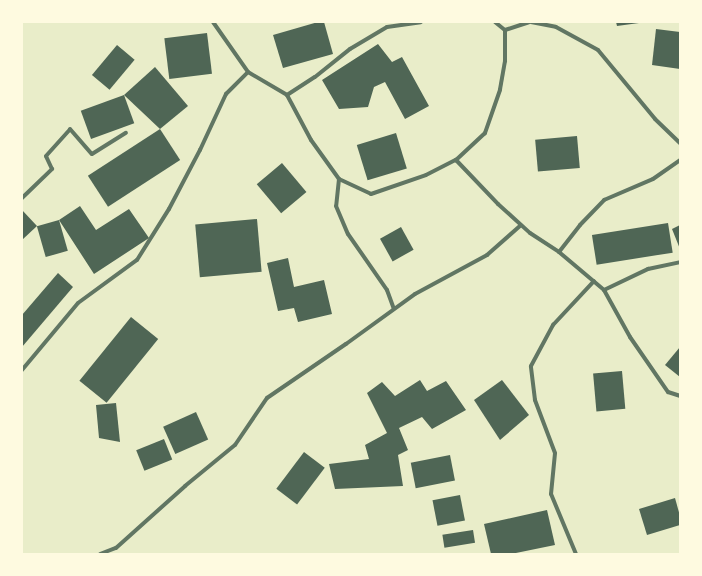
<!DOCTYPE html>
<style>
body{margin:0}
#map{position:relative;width:702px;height:576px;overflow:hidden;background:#e9edc9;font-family:Montserrat,sans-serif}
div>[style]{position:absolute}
.building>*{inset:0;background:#4f6655;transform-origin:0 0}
.minor>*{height:4px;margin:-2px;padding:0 2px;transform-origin:2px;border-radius:2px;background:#617663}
span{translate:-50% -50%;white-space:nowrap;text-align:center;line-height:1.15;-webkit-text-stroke:3px #fefae0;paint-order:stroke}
.frame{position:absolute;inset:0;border:23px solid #fefae0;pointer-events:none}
</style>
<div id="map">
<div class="building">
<i style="clip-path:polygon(318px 22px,324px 22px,333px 54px,283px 68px,273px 35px)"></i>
<i style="clip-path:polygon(616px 22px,639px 22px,639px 23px,617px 26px)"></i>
<i style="clip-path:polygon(656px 29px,680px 32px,680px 69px,652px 65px)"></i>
<i style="left:207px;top:33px;width:41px;height:43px;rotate:83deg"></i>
<i style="clip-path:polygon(378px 44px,392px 62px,402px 57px,429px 106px,405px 119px,385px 82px,374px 87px,368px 107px,339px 109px,322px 80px)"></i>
<i style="left:117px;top:45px;width:23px;height:39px;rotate:40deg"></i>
<i style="clip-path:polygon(155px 67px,188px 106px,160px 129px,124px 95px)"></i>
<i style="left:124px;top:95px;width:30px;height:46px;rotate:70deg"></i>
<i style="left:160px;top:129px;width:37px;height:86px;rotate:57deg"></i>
<i style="left:396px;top:133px;width:37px;height:41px;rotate:73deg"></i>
<i style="left:577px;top:136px;width:32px;height:42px;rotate:85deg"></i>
<i style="left:282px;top:163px;width:38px;height:33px;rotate:50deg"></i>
<i style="clip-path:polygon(80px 206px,96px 230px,129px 209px,149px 238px,94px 274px,59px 220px)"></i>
<i style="clip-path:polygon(22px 210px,37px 226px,22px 240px)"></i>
<i style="left:257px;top:219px;width:53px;height:62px;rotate:85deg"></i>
<i style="left:59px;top:220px;width:32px;height:23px;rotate:74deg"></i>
<i style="left:668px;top:223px;width:30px;height:77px;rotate:81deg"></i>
<i style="clip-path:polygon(680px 225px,680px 249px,672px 229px)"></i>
<i style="left:401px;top:227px;width:26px;height:24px;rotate:61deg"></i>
<i style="clip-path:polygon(288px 258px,294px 287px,324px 280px,332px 314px,298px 322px,294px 308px,278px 311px,267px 263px)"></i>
<i style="clip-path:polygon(58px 273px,73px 287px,22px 347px,22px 315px)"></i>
<i style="left:131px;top:317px;width:35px;height:82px;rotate:39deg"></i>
<i style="clip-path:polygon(680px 347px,680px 377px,665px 365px)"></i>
<i style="left:622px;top:371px;width:38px;height:29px;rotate:85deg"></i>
<i style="clip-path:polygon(420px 380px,427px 391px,446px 381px,466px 410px,432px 429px,422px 417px,399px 428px,408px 450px,398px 455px,403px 486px,335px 489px,329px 464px,369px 459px,365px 445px,387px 433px,367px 393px,382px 382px,395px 396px)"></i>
<i style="clip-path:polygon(502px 380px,529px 415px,500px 440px,474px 400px)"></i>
<i style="clip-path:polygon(116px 403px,120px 442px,99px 438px,96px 405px)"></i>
<i style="left:196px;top:412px;width:30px;height:36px;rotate:66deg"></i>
<i style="left:164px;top:439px;width:22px;height:30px;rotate:68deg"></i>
<i style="left:304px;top:452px;width:26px;height:46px;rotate:37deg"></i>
<i style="left:450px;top:455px;width:26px;height:40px;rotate:79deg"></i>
<i style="left:460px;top:495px;width:26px;height:28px;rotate:79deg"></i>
<i style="clip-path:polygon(675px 498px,680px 516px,680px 525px,647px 535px,639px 509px)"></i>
<i style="clip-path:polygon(547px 510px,555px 545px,511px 554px,491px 554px,484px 524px)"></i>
<i style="left:473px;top:530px;width:13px;height:31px;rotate:81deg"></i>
</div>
<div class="minor">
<i style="left:213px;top:22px;width:61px;rotate:55deg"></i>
<i style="left:248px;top:72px;width:45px;rotate:30.5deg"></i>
<i style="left:287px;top:95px;width:51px;rotate:61.9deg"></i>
<i style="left:311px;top:140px;width:48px;rotate:54.3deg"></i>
<i style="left:339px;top:179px;width:35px;rotate:25deg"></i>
<i style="left:371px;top:194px;width:58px;rotate:-19.1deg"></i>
<i style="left:426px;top:175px;width:34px;rotate:-27deg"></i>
<i style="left:495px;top:22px;width:13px;rotate:39deg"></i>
<i style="left:505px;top:30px;width:31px;rotate:90deg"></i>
<i style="left:505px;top:61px;width:29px;rotate:100deg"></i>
<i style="left:500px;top:90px;width:46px;rotate:109.2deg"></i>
<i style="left:485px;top:133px;width:40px;rotate:137deg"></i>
<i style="left:456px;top:160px;width:61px;rotate:46.3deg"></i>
<i style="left:498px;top:204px;width:43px;rotate:42.2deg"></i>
<i style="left:530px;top:233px;width:35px;rotate:33deg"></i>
<i style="left:559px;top:252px;width:59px;rotate:40.2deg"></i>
<i style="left:604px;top:290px;width:54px;rotate:61deg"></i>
<i style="left:630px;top:337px;width:67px;rotate:55.4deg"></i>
<i style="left:668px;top:392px;width:13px;rotate:18deg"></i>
<i style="left:531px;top:22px;width:25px;rotate:11deg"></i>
<i style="left:556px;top:27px;width:48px;rotate:28.7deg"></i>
<i style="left:598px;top:50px;width:89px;rotate:50.4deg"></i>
<i style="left:655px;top:119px;width:35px;rotate:44deg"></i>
<i style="left:505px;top:30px;width:25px;rotate:-18deg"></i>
<i style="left:287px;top:95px;width:33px;rotate:-33deg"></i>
<i style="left:315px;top:77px;width:45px;rotate:-38.7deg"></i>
<i style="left:350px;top:49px;width:43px;rotate:-30.7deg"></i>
<i style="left:387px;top:27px;width:34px;rotate:-8deg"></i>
<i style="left:339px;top:179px;width:27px;rotate:96deg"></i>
<i style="left:336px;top:206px;width:30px;rotate:67deg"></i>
<i style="left:348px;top:234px;width:68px;rotate:55.1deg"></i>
<i style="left:387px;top:290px;width:20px;rotate:70deg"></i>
<i style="left:22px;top:198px;width:42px;rotate:-44deg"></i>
<i style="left:52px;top:169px;width:14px;rotate:-115deg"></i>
<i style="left:46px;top:156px;width:36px;rotate:-48deg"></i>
<i style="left:70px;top:129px;width:33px;rotate:49deg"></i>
<i style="left:92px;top:154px;width:40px;rotate:-32deg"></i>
<i style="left:559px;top:252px;width:34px;rotate:-52deg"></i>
<i style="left:580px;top:225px;width:35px;rotate:-46deg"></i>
<i style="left:604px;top:200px;width:53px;rotate:-23.2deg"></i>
<i style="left:653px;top:179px;width:33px;rotate:-35deg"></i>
<i style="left:604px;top:290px;width:49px;rotate:-25.5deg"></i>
<i style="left:648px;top:269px;width:33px;rotate:-12deg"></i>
<i style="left:22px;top:370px;width:87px;rotate:-50.1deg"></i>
<i style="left:78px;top:303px;width:73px;rotate:-36.1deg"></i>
<i style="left:137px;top:260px;width:60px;rotate:-57.9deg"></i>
<i style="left:169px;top:209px;width:67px;rotate:-62.3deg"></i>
<i style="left:200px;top:150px;width:62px;rotate:-65.1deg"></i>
<i style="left:226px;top:94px;width:31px;rotate:-45deg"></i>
<i style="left:100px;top:554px;width:17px;rotate:-21deg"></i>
<i style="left:116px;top:548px;width:93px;rotate:-41.9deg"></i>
<i style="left:185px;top:486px;width:65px;rotate:-39.4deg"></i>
<i style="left:235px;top:445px;width:57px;rotate:-55.8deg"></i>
<i style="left:267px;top:398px;width:96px;rotate:-34.4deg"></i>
<i style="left:346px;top:344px;width:85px;rotate:-35.9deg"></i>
<i style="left:415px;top:294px;width:82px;rotate:-28.4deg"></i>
<i style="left:487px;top:255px;width:45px;rotate:-41.4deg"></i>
<i style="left:576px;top:554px;width:65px;rotate:-112.6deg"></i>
<i style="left:551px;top:494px;width:41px;rotate:-84.4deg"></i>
<i style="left:555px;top:453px;width:57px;rotate:-110.7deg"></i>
<i style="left:535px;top:400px;width:34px;rotate:-97deg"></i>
<i style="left:531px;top:366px;width:47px;rotate:-61.8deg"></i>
<i style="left:553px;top:325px;width:60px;rotate:-47deg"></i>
</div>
<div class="frame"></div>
</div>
